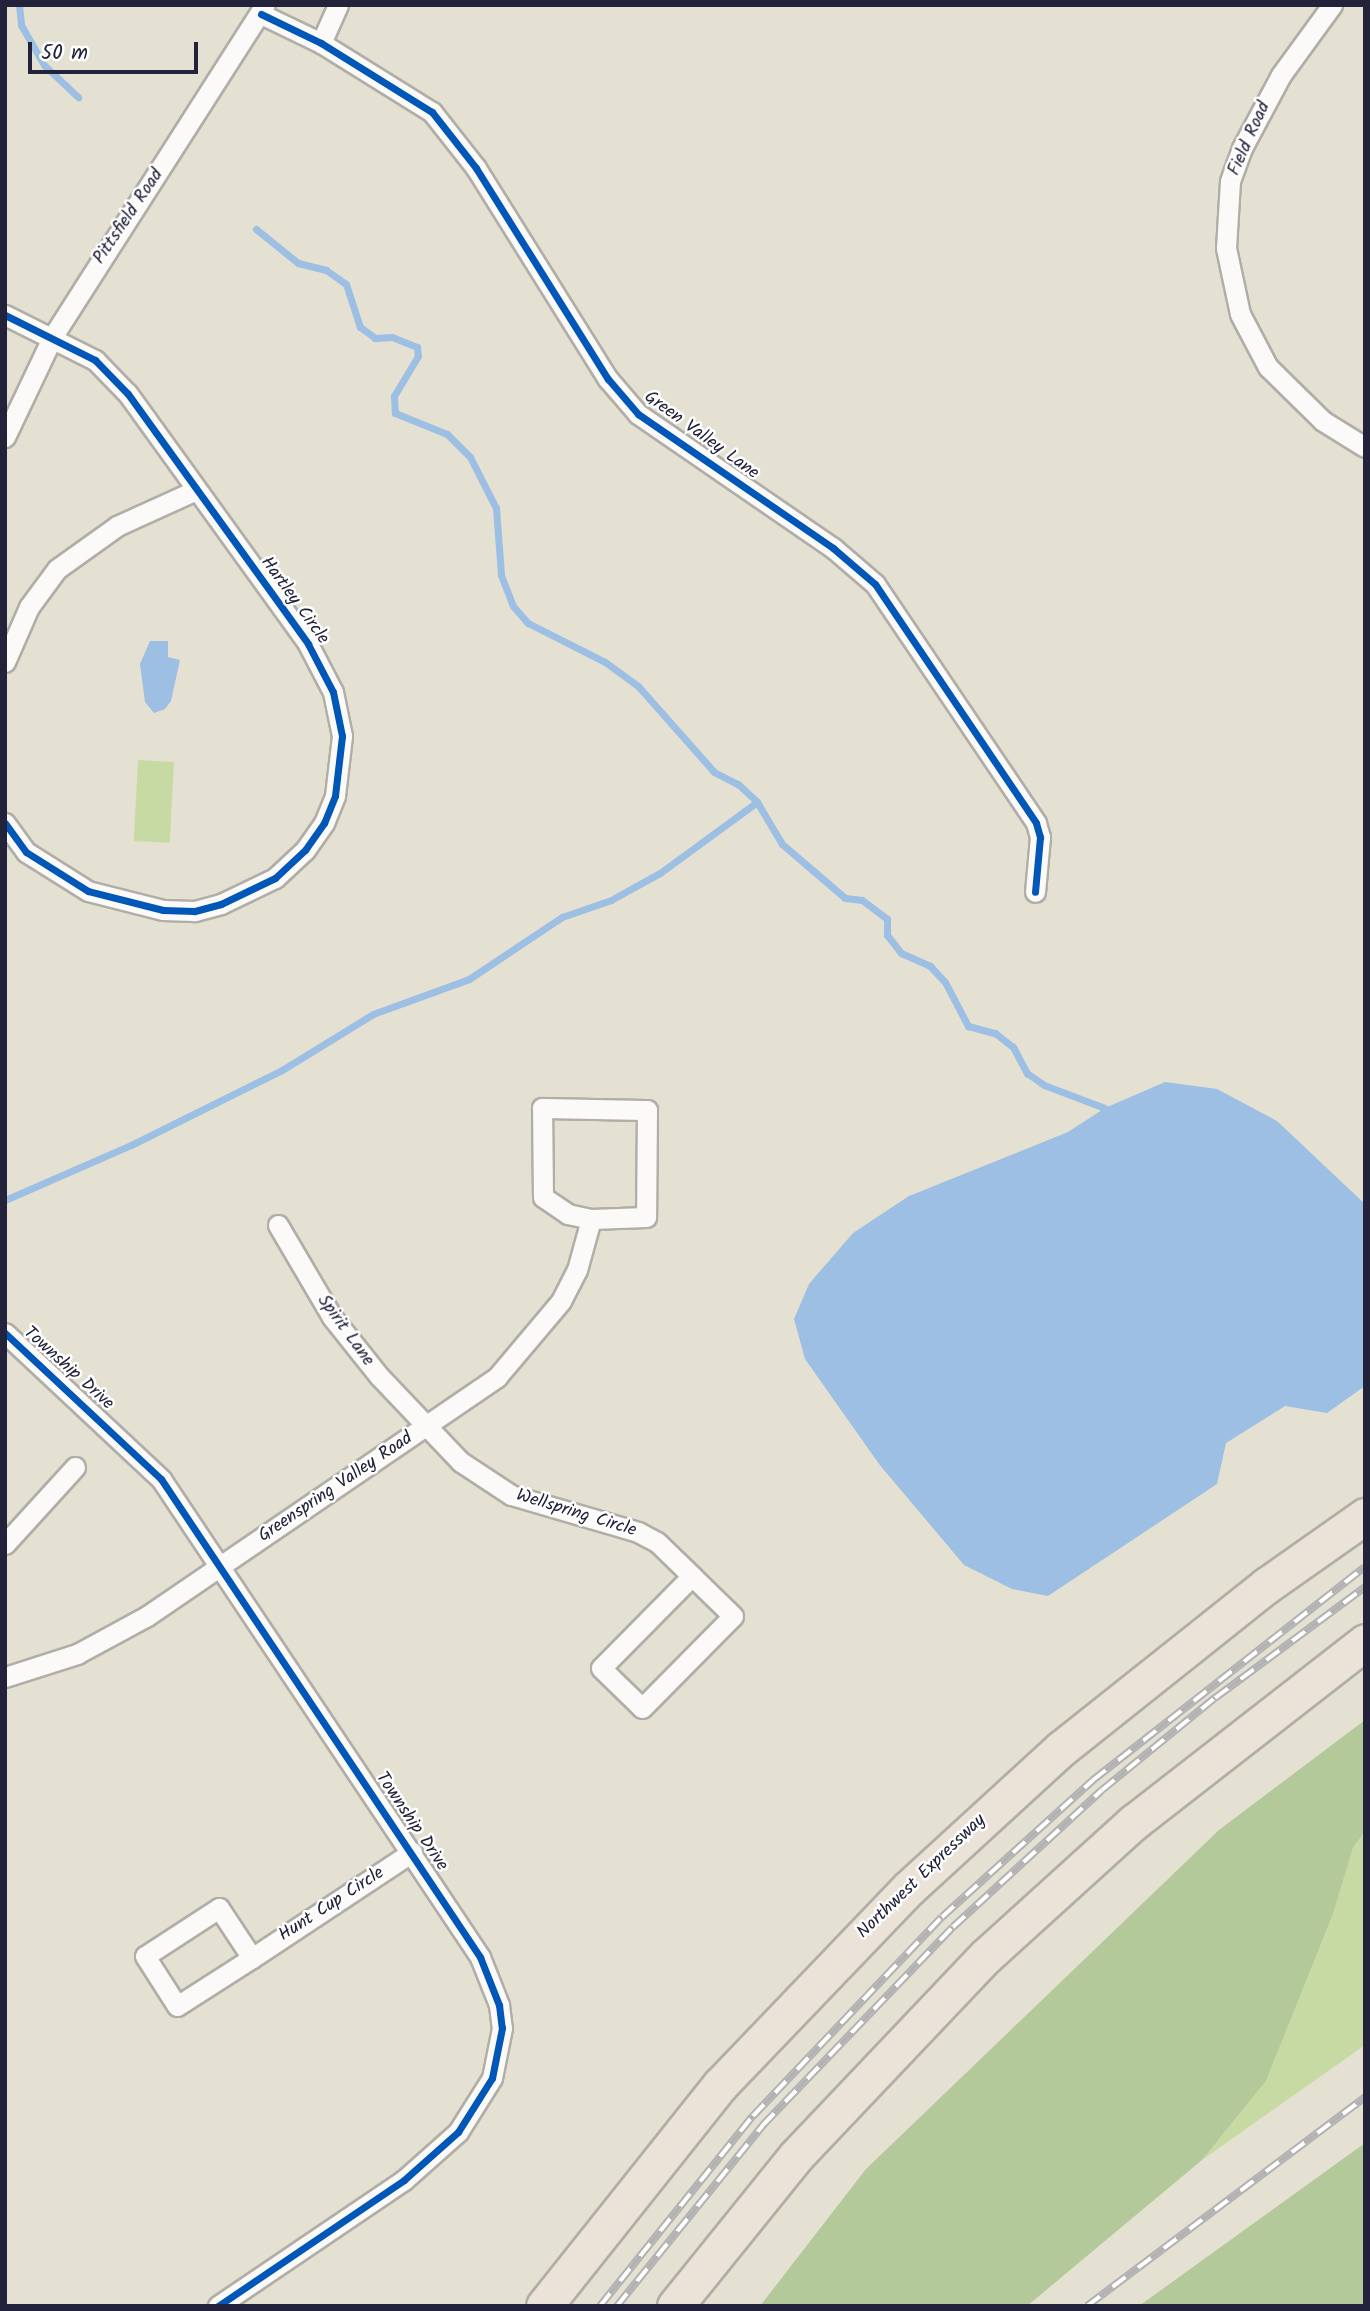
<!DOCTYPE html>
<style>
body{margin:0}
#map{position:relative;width:1370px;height:2311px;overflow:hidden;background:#e4e1d2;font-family:Kalam,sans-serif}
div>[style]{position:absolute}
.green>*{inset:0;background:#c7daa3;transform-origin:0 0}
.forest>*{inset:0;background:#b4c99a}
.water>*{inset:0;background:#9cbfe3}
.stream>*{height:7px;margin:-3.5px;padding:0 3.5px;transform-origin:3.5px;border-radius:3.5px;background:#9cbfe3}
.roads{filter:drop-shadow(2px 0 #b0aea7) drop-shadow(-2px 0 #b0aea7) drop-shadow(0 2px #b0aea7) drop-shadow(0 -2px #b0aea7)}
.minor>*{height:19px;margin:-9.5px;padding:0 9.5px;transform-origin:9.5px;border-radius:9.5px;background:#fbfaf8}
.motorway>*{height:35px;margin:-17.5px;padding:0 17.5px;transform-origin:17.5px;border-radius:17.5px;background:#ebe3d8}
.rail>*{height:8px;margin-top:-4px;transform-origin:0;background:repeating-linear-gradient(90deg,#fff 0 16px,#b3b2b3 0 32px);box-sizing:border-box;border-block:2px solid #b3b2b3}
.cycleway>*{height:7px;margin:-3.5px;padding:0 3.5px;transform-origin:3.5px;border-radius:3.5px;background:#0057b8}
span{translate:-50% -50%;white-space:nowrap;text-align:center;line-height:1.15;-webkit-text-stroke:5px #fff;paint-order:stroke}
.street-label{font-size:18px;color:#22223b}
.frame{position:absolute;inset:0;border:7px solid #22223b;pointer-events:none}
.scale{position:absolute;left:28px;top:42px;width:170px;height:32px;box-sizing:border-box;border:4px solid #22223b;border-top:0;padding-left:9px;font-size:21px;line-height:24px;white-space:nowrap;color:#22223b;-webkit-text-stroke:5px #fff;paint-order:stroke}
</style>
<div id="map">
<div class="green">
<i style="left:138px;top:760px;width:36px;height:81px;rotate:3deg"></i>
<i style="clip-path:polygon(1365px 1831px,1365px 2045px,1202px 2160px,1266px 2081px,1333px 1914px,1353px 1848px)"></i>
</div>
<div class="forest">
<i style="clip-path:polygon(1365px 1720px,1365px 1831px,1353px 1848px,1333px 1914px,1266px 2081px,1202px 2160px,1027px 2306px,760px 2306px,866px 2169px,1219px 1830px)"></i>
<i style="clip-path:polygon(1365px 2143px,1365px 2306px,1139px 2306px)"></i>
</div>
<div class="water">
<i style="clip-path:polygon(150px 641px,168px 641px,168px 657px,180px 660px,171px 701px,165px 709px,154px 713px,145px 702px,140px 664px)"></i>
<i style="clip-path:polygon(1165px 1082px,1217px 1089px,1277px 1121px,1365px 1204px,1365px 1386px,1327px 1413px,1285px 1406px,1226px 1443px,1217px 1484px,1048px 1596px,1012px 1589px,964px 1565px,879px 1464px,805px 1359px,794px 1319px,809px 1284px,853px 1233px,909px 1196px,1068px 1132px,1105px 1108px)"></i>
</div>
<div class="stream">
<i style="left:19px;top:5px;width:20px;rotate:84deg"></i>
<i style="left:21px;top:25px;width:46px;rotate:60.1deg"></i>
<i style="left:44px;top:65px;width:47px;rotate:43.3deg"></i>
<i style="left:256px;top:229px;width:54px;rotate:39deg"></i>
<i style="left:298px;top:263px;width:29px;rotate:14deg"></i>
<i style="left:326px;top:270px;width:24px;rotate:35deg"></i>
<i style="left:346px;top:284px;width:45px;rotate:72deg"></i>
<i style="left:360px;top:327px;width:19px;rotate:36deg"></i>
<i style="left:375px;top:338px;width:17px;rotate:-3deg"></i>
<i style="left:392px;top:337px;width:27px;rotate:22deg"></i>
<i style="left:417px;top:347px;width:9px;rotate:84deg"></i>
<i style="left:418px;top:356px;width:47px;rotate:121deg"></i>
<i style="left:394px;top:396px;width:17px;rotate:87deg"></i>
<i style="left:395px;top:413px;width:56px;rotate:22deg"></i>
<i style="left:447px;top:434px;width:33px;rotate:45deg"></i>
<i style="left:470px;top:457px;width:57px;rotate:63deg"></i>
<i style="left:496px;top:508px;width:67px;rotate:85.7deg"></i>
<i style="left:501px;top:575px;width:33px;rotate:69deg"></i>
<i style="left:513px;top:606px;width:23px;rotate:49deg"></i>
<i style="left:528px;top:623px;width:86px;rotate:26.9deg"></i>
<i style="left:605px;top:662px;width:41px;rotate:36deg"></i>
<i style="left:638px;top:686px;width:115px;rotate:48.5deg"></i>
<i style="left:714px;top:772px;width:27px;rotate:27deg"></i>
<i style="left:738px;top:784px;width:26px;rotate:43deg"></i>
<i style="left:757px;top:802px;width:49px;rotate:59.2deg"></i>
<i style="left:782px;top:844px;width:83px;rotate:40.6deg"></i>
<i style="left:845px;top:898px;width:17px;rotate:7deg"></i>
<i style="left:862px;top:900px;width:31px;rotate:37deg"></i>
<i style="left:887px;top:919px;width:16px;rotate:90deg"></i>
<i style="left:887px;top:935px;width:23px;rotate:52deg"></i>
<i style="left:901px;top:953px;width:32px;rotate:24deg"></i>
<i style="left:930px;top:966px;width:22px;rotate:47deg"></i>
<i style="left:945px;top:982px;width:50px;rotate:62.4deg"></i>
<i style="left:968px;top:1026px;width:28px;rotate:15deg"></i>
<i style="left:995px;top:1033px;width:23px;rotate:38deg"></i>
<i style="left:1013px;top:1047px;width:30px;rotate:62deg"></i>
<i style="left:1027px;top:1073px;width:21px;rotate:35deg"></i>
<i style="left:1044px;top:1085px;width:65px;rotate:20.7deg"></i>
<i style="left:5px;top:1200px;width:137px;rotate:-23.6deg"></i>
<i style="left:131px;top:1145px;width:169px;rotate:-26.4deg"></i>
<i style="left:282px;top:1070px;width:107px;rotate:-31.6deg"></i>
<i style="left:373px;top:1014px;width:102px;rotate:-20deg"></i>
<i style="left:469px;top:979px;width:112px;rotate:-33.7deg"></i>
<i style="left:562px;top:917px;width:52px;rotate:-19.1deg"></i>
<i style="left:611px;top:900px;width:56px;rotate:-28.9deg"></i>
<i style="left:660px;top:873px;width:120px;rotate:-36.2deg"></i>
</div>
<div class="roads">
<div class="minor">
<i style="left:1332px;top:5px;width:87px;rotate:126.1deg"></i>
<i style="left:1281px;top:75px;width:83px;rotate:118.1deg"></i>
<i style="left:1242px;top:148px;width:35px;rotate:110deg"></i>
<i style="left:1230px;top:181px;width:67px;rotate:93.4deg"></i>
<i style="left:1226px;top:248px;width:67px;rotate:78deg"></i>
<i style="left:1240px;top:314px;width:60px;rotate:62.2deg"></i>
<i style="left:1268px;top:367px;width:77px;rotate:44.5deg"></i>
<i style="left:1323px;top:421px;width:49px;rotate:31.8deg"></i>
<i style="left:261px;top:14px;width:67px;rotate:25.8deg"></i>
<i style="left:321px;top:43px;width:131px;rotate:31.9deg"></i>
<i style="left:432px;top:112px;width:71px;rotate:51.8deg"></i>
<i style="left:476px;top:168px;width:249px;rotate:58deg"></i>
<i style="left:608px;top:379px;width:46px;rotate:49.4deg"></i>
<i style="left:638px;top:414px;width:237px;rotate:34.5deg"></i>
<i style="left:833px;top:548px;width:55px;rotate:40.6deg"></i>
<i style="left:875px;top:584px;width:288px;rotate:56deg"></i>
<i style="left:1036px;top:823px;width:15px;rotate:74deg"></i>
<i style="left:1040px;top:837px;width:55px;rotate:95.2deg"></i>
<i style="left:321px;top:43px;width:42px;rotate:-65.9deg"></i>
<i style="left:5px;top:315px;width:101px;rotate:26.6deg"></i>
<i style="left:95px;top:360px;width:47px;rotate:45.9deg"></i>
<i style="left:128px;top:394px;width:308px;rotate:54.2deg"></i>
<i style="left:308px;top:644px;width:54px;rotate:62.5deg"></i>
<i style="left:333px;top:692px;width:45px;rotate:78.4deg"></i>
<i style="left:342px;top:736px;width:60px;rotate:96.7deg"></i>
<i style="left:335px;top:796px;width:29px;rotate:112deg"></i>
<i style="left:324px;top:823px;width:33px;rotate:125deg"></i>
<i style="left:305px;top:850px;width:41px;rotate:137deg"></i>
<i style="left:275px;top:878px;width:60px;rotate:154.3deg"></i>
<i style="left:221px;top:904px;width:28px;rotate:165deg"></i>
<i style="left:194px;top:911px;width:31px;rotate:-178deg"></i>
<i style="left:163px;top:910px;width:77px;rotate:-165.8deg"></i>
<i style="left:88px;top:891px;width:73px;rotate:-147.8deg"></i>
<i style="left:26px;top:852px;width:36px;rotate:-126deg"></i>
<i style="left:5px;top:437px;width:112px;rotate:-64.6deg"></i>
<i style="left:53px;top:336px;width:393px;rotate:-57.4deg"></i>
<i style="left:5px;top:662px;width:60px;rotate:-66.4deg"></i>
<i style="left:29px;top:607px;width:47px;rotate:-53.6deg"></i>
<i style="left:57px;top:569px;width:74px;rotate:-35.6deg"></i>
<i style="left:117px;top:526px;width:85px;rotate:-24.4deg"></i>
<i style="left:542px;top:1108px;width:105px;rotate:1.1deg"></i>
<i style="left:647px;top:1110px;width:107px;rotate:90.5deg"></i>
<i style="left:646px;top:1217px;width:55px;rotate:177.9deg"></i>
<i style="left:591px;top:1219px;width:24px;rotate:-168deg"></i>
<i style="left:568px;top:1214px;width:30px;rotate:-146deg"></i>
<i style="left:543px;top:1197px;width:89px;rotate:-90.6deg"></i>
<i style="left:278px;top:1225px;width:107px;rotate:59.6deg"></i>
<i style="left:332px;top:1317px;width:75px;rotate:51.5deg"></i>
<i style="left:379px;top:1376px;width:119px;rotate:46.4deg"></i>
<i style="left:461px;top:1462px;width:60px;rotate:33.4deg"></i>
<i style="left:511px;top:1495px;width:132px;rotate:16.2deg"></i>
<i style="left:638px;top:1532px;width:21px;rotate:28deg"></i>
<i style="left:657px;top:1542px;width:49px;rotate:44.2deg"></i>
<i style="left:692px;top:1576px;width:129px;rotate:134.7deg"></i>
<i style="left:601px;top:1668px;width:57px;rotate:44.3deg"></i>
<i style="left:642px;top:1708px;width:129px;rotate:-45.3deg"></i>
<i style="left:733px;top:1616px;width:57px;rotate:-135.7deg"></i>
<i style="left:5px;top:1333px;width:214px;rotate:43.1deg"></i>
<i style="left:161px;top:1479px;width:575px;rotate:56.28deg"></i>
<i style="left:480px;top:1957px;width:52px;rotate:68.4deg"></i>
<i style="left:499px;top:2005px;width:23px;rotate:83deg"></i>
<i style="left:502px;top:2028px;width:51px;rotate:101.3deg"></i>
<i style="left:492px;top:2078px;width:64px;rotate:122.2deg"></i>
<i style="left:458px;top:2132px;width:72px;rotate:138.4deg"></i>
<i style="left:404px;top:2180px;width:225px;rotate:145.9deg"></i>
<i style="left:5px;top:1544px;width:104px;rotate:-47.7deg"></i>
<i style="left:5px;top:1677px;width:76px;rotate:-17.7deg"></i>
<i style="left:77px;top:1654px;width:80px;rotate:-28.5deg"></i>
<i style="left:147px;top:1616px;width:424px;rotate:-34.3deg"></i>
<i style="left:497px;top:1377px;width:99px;rotate:-49.9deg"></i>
<i style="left:561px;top:1301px;width:35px;rotate:-63deg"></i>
<i style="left:577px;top:1270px;width:53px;rotate:-74.6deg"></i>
<i style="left:252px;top:1958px;width:60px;rotate:-123.4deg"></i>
<i style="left:219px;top:1908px;width:88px;rotate:147deg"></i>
<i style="left:145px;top:1956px;width:59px;rotate:57.4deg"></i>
<i style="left:177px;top:2006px;width:89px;rotate:-32.6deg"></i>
<i style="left:252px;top:1958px;width:192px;rotate:-33.5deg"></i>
</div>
<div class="motorway">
<i style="left:544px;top:2306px;width:283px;rotate:-51.5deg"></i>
<i style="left:720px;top:2085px;width:273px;rotate:-46.2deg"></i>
<i style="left:909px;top:1888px;width:207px;rotate:-42.5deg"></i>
<i style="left:1062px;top:1748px;width:262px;rotate:-38.5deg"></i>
<i style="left:1267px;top:1585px;width:120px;rotate:-35.1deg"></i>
<i style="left:675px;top:2306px;width:193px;rotate:-51.1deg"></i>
<i style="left:796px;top:2156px;width:276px;rotate:-46.5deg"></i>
<i style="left:986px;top:1956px;width:200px;rotate:-42.2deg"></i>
<i style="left:1134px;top:1822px;width:293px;rotate:-37.9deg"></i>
</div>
</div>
<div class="rail">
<i style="left:600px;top:2306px;width:244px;rotate:-51.2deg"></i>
<i style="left:753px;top:2116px;width:274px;rotate:-46.5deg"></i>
<i style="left:942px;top:1917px;width:204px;rotate:-42.2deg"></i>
<i style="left:1093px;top:1780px;width:345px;rotate:-38.1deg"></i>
<i style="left:617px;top:2306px;width:233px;rotate:-51.1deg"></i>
<i style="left:763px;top:2125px;width:274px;rotate:-46.2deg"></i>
<i style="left:953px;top:1927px;width:202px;rotate:-42.6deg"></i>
<i style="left:1102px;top:1790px;width:146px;rotate:-39.2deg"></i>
<i style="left:1215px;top:1698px;width:187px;rotate:-36.5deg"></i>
<i style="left:1087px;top:2306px;width:348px;rotate:-36.9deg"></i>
</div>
<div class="cycleway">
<i style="left:261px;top:14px;width:67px;rotate:25.8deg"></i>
<i style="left:321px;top:43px;width:131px;rotate:31.9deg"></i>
<i style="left:432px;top:112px;width:71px;rotate:51.8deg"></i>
<i style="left:476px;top:168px;width:249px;rotate:58deg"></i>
<i style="left:608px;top:379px;width:46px;rotate:49.4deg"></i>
<i style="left:638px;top:414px;width:237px;rotate:34.5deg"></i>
<i style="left:833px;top:548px;width:55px;rotate:40.6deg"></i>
<i style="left:875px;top:584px;width:288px;rotate:56deg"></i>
<i style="left:1036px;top:823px;width:15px;rotate:74deg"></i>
<i style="left:1040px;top:837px;width:55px;rotate:95.2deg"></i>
<i style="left:5px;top:315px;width:101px;rotate:26.6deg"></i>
<i style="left:95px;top:360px;width:47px;rotate:45.9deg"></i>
<i style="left:128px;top:394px;width:308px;rotate:54.2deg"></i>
<i style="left:308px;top:644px;width:54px;rotate:62.5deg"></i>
<i style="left:333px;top:692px;width:45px;rotate:78.4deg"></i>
<i style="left:342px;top:736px;width:60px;rotate:96.7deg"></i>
<i style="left:335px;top:796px;width:29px;rotate:112deg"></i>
<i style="left:324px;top:823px;width:33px;rotate:125deg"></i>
<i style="left:305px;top:850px;width:41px;rotate:137deg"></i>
<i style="left:275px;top:878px;width:60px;rotate:154.3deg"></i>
<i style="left:221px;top:904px;width:28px;rotate:165deg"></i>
<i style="left:194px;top:911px;width:31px;rotate:-178deg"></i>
<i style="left:163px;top:910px;width:77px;rotate:-165.8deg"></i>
<i style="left:88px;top:891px;width:73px;rotate:-147.8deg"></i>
<i style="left:26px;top:852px;width:36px;rotate:-126deg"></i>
<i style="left:5px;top:1333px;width:214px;rotate:43.1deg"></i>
<i style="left:161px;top:1479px;width:575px;rotate:56.28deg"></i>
<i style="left:480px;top:1957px;width:52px;rotate:68.4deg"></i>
<i style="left:499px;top:2005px;width:23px;rotate:83deg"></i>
<i style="left:502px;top:2028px;width:51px;rotate:101.3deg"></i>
<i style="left:492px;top:2078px;width:64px;rotate:122.2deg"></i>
<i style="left:458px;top:2132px;width:72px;rotate:138.4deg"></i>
<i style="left:404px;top:2180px;width:225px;rotate:145.9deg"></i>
</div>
<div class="street-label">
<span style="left:1250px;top:139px;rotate:-66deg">Field Road</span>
<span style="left:129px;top:217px;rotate:-56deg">Pittsfield Road</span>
<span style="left:701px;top:436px;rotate:36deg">Green Valley Lane</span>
<span style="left:294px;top:601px;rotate:54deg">Hartley Circle</span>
<span style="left:345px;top:1331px;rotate:54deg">Spirit Lane</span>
<span style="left:68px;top:1369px;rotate:42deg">Township Drive</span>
<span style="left:336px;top:1488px;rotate:-34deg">Greenspring Valley Road</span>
<span style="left:576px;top:1514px;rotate:17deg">Wellspring Circle</span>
<span style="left:411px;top:1822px;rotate:56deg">Township Drive</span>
<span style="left:922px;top:1877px;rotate:-44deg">Northwest Expressway</span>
<span style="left:332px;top:1905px;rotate:-33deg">Hunt Cup Circle</span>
</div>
<div class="frame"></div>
<div class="scale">50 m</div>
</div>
